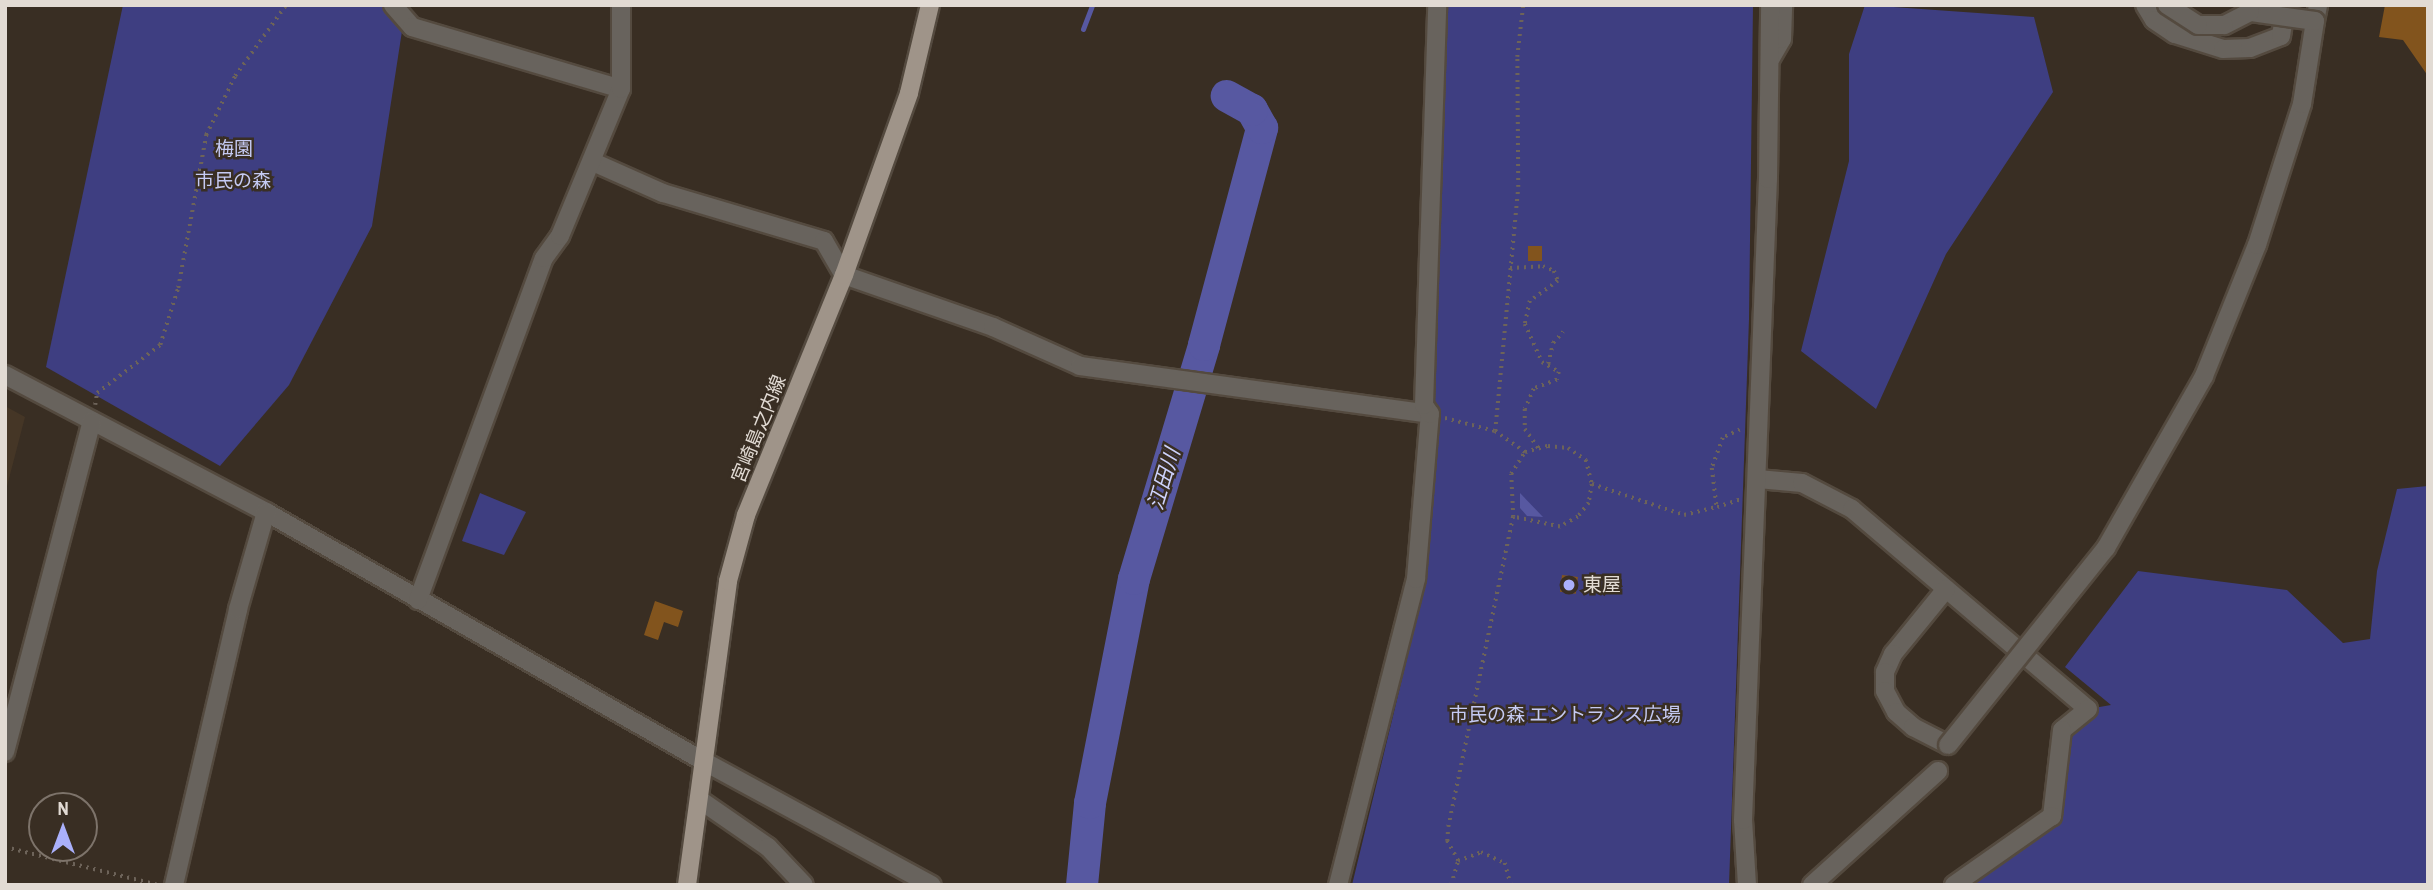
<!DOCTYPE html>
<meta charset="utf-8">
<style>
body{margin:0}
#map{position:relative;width:2433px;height:890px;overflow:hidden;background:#392e23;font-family:"Archivo Narrow","Noto Sans JP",sans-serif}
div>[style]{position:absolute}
.built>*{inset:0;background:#453626}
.green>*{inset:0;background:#3e3e81}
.water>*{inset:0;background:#5758a1}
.stream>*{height:5px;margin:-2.5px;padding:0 2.5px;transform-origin:2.5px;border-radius:2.5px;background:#5758a1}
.river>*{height:32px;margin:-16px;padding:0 16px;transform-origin:16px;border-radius:16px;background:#5758a1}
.building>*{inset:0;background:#82541d;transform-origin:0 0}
.path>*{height:3.5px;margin-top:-1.75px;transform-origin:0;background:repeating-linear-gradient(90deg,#6d6359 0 2px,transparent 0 7px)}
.roads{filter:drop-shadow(2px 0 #544a3f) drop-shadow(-2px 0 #544a3f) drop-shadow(0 2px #544a3f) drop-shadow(0 -2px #544a3f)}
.minor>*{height:18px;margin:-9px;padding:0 9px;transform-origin:9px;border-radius:9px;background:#68635d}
.major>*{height:18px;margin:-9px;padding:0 9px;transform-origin:9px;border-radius:9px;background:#9f9489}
.bridges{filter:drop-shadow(2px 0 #544a3f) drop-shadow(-2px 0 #544a3f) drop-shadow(0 2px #544a3f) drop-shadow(0 -2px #544a3f)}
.minor-bridge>*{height:18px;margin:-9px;padding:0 9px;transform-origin:9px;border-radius:9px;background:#68635d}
.dots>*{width:19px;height:19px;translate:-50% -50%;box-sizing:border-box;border:4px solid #392e23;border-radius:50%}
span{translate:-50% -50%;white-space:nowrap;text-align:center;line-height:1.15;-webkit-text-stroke:5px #392e23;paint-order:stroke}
.park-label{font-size:19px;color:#c5caf3}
.street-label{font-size:19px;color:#e2dbd4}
.poi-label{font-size:19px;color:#e2dbd4}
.left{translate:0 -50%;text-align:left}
.water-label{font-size:21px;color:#cdd2fb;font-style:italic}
.frame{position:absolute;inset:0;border:7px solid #e2dbd4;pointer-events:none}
.north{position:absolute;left:28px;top:792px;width:70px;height:70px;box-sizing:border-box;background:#392e23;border:2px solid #7d736a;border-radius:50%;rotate:0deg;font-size:19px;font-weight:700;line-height:28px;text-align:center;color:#e2dbd4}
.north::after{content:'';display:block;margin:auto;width:24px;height:32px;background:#aab0fb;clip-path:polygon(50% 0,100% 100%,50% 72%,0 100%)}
</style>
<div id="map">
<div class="built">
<i style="clip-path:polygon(5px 406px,25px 417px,5px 494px)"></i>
</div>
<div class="green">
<i style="clip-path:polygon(123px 5px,406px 5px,372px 226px,289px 385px,220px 466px,46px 367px)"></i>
<i style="clip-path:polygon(1437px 5px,1753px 5px,1749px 319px,1729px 885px,1352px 885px,1426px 580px)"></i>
<i style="clip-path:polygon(1865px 5px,2034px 17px,2053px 92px,1946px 254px,1876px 409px,1801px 351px,1849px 161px,1849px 54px)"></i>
<i style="clip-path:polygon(2428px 486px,2428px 885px,1954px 885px,2052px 815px,2062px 730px,2088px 709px,2111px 705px,2065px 667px,2138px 571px,2287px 590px,2343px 643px,2370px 639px,2377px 571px,2397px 489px)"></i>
<i style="clip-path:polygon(480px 493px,526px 512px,504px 555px,462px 541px)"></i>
</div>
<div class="water">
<i style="clip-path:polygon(1520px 493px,1543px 517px,1527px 516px,1520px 508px)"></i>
</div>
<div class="stream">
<i style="left:1083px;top:29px;width:26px;rotate:-69deg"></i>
</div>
<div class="river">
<i style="left:1082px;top:885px;width:82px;rotate:-84.4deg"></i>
<i style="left:1090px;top:803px;width:228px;rotate:-78.9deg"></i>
<i style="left:1134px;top:579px;width:244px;rotate:-73.3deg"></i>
<i style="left:1204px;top:345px;width:225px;rotate:-75deg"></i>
<i style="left:1262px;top:128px;width:21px;rotate:-119deg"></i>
<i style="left:1252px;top:110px;width:29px;rotate:-151deg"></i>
</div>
<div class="building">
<i style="clip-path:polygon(2385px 5px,2428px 5px,2428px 76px,2403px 40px,2379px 37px)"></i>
<i style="left:1528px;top:246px;width:14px;height:15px"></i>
<i style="left:1562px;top:575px;width:16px;height:17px;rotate:7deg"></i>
<i style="clip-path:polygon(655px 601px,683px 611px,678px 627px,664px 622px,658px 640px,644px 635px)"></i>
</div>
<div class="path">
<i style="left:1510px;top:268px;width:33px;rotate:-3deg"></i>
<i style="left:1543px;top:266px;width:12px;rotate:24deg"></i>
<i style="left:1554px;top:271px;width:11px;rotate:68deg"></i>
<i style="left:1558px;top:281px;width:34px;rotate:144deg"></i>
<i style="left:1530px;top:301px;width:24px;rotate:102deg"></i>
<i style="left:1525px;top:324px;width:42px;rotate:65.9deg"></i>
<i style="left:1542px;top:362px;width:20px;rotate:30deg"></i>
<i style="left:1559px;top:372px;width:8px;rotate:104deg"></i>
<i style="left:1557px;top:380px;width:25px;rotate:159deg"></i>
<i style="left:1534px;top:389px;width:22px;rotate:114deg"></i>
<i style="left:1525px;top:409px;width:20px;rotate:90deg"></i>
<i style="left:1525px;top:429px;width:24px;rotate:55deg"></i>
<i style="left:1548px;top:364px;width:22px;rotate:-77deg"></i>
<i style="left:1553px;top:343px;width:15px;rotate:-48deg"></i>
<i style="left:95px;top:405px;width:12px;rotate:-81deg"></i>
<i style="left:97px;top:393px;width:79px;rotate:-37.3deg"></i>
<i style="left:160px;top:345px;width:60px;rotate:-72.5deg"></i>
<i style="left:178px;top:288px;width:156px;rotate:-79.6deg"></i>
<i style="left:206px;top:135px;width:66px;rotate:-63.8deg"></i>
<i style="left:235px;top:76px;width:87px;rotate:-54.3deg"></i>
<i style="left:1445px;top:418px;width:52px;rotate:14.6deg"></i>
<i style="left:1495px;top:431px;width:37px;rotate:35deg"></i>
<i style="left:1740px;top:430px;width:19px;rotate:155deg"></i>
<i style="left:1723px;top:438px;width:32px;rotate:110deg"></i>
<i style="left:1712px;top:468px;width:39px;rotate:83deg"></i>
<i style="left:1717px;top:507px;width:25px;rotate:-18deg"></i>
<i style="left:1495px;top:431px;width:245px;rotate:-84.6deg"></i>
<i style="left:1518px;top:187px;width:130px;rotate:-90.4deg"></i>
<i style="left:1517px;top:57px;width:52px;rotate:-83.4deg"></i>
<i style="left:1592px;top:484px;width:97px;rotate:18.6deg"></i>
<i style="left:1684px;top:515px;width:34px;rotate:-14deg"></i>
<i style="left:5px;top:847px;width:159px;rotate:13.9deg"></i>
<i style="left:1458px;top:861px;width:23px;rotate:-119deg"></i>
<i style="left:1447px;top:841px;width:14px;rotate:-86deg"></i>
<i style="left:1448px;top:827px;width:317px;rotate:-78.2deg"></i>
<i style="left:1513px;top:517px;width:43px;rotate:-92.7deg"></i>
<i style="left:1511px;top:474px;width:26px;rotate:-58deg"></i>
<i style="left:1525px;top:452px;width:24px;rotate:-15deg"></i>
<i style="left:1548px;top:446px;width:20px;rotate:6deg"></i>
<i style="left:1568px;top:448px;width:22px;rotate:34deg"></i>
<i style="left:1586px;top:460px;width:25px;rotate:76deg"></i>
<i style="left:1592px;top:484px;width:19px;rotate:99deg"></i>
<i style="left:1589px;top:503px;width:18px;rotate:128deg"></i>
<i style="left:1578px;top:517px;width:21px;rotate:151deg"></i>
<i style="left:1560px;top:527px;width:48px;rotate:-168deg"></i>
<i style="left:1451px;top:885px;width:25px;rotate:-74deg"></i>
<i style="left:1458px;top:861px;width:25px;rotate:-21deg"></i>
<i style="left:1481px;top:852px;width:26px;rotate:25deg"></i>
<i style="left:1505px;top:863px;width:23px;rotate:75deg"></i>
</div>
<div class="roads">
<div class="minor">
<i style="left:393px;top:5px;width:29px;rotate:49deg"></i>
<i style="left:412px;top:27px;width:218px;rotate:16.5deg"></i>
<i style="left:2145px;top:5px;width:17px;rotate:59deg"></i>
<i style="left:2154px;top:20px;width:25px;rotate:34deg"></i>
<i style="left:2175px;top:34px;width:50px;rotate:17.4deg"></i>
<i style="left:2223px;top:49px;width:27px;rotate:-2deg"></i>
<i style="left:2250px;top:48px;width:33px;rotate:-21deg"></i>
<i style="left:2281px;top:36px;width:31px;rotate:-81deg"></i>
<i style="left:2315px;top:21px;width:16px;rotate:-79deg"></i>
<i style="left:1771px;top:58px;width:22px;rotate:-60deg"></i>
<i style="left:1782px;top:39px;width:34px;rotate:-88deg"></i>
<i style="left:593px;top:162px;width:77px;rotate:23.9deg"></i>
<i style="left:663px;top:193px;width:168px;rotate:16.6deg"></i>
<i style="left:824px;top:241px;width:39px;rotate:60deg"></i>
<i style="left:844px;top:275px;width:158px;rotate:19.2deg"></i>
<i style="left:993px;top:327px;width:95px;rotate:24.1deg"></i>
<i style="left:1080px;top:366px;width:353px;rotate:7.8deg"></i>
<i style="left:5px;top:375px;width:295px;rotate:27.7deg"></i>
<i style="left:266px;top:512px;width:505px;rotate:29.66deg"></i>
<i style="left:705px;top:762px;width:258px;rotate:28.5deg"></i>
<i style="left:1758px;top:479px;width:44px;rotate:5.2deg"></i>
<i style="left:1802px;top:483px;width:56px;rotate:27.5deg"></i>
<i style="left:1852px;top:509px;width:309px;rotate:40.3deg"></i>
<i style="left:2088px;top:709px;width:33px;rotate:141deg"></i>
<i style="left:2062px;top:730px;width:87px;rotate:96.6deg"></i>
<i style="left:2052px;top:816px;width:120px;rotate:144.9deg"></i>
<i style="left:1946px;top:589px;width:84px;rotate:129.2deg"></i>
<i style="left:1893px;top:654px;width:20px;rotate:114deg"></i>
<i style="left:1885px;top:672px;width:19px;rotate:90deg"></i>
<i style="left:1885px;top:691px;width:24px;rotate:62deg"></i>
<i style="left:1896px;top:712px;width:23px;rotate:41deg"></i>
<i style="left:1913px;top:727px;width:39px;rotate:27deg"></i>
<i style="left:418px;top:600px;width:364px;rotate:-69.8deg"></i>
<i style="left:544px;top:258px;width:27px;rotate:-54deg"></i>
<i style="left:560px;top:236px;width:159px;rotate:-67.5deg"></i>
<i style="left:621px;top:89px;width:84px;rotate:-90deg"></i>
<i style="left:5px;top:752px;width:342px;rotate:-75.3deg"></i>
<i style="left:700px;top:800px;width:83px;rotate:34.7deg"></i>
<i style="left:768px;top:847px;width:52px;rotate:46.5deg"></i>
<i style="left:174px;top:885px;width:283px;rotate:-76.9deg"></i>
<i style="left:238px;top:609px;width:101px;rotate:-73.9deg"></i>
<i style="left:1338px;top:885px;width:316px;rotate:-75.7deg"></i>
<i style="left:1416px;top:579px;width:166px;rotate:-85.2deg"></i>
<i style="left:1430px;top:414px;width:11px;rotate:-124deg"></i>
<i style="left:1424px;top:405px;width:400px;rotate:-88.1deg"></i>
<i style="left:1747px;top:885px;width:65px;rotate:-93.5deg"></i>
<i style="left:1743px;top:820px;width:641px;rotate:-87.77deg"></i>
<i style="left:1768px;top:179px;width:174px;rotate:-89.3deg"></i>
<i style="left:1812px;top:885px;width:170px;rotate:-42.1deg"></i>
</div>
<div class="major">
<i style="left:687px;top:885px;width:307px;rotate:-82.3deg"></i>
<i style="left:728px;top:581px;width:68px;rotate:-74.7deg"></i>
<i style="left:746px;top:515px;width:259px;rotate:-67.8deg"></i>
<i style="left:844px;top:275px;width:193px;rotate:-70.3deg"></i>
<i style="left:909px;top:93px;width:90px;rotate:-76.6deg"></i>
</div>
</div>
<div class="bridges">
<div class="minor-bridge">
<i style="left:1948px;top:745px;width:253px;rotate:-51.3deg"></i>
<i style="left:2106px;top:548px;width:198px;rotate:-60.3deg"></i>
<i style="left:2204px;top:376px;width:141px;rotate:-68deg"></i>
<i style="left:2257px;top:245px;width:148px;rotate:-72.3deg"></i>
<i style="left:2302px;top:104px;width:84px;rotate:-81.1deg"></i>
<i style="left:2315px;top:21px;width:66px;rotate:-172.1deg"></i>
<i style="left:2250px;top:12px;width:29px;rotate:153deg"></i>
<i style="left:2224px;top:25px;width:26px;rotate:180deg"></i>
<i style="left:2198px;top:25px;width:37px;rotate:-147deg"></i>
</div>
</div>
<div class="dots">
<i style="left:1569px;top:585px;background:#aab0fb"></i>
</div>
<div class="park-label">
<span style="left:234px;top:149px">梅園</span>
<span style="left:233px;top:181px">市民の森</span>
<span style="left:1565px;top:715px">市民の森 エントランス広場</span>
</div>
<div class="street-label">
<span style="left:759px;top:429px;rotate:-68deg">宮崎島之内線</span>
</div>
<div class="poi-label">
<span class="left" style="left:1583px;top:585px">東屋</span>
</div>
<div class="water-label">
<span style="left:1164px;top:479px;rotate:-73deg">江田川</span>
</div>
<div class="frame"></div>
<div class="north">N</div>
</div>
